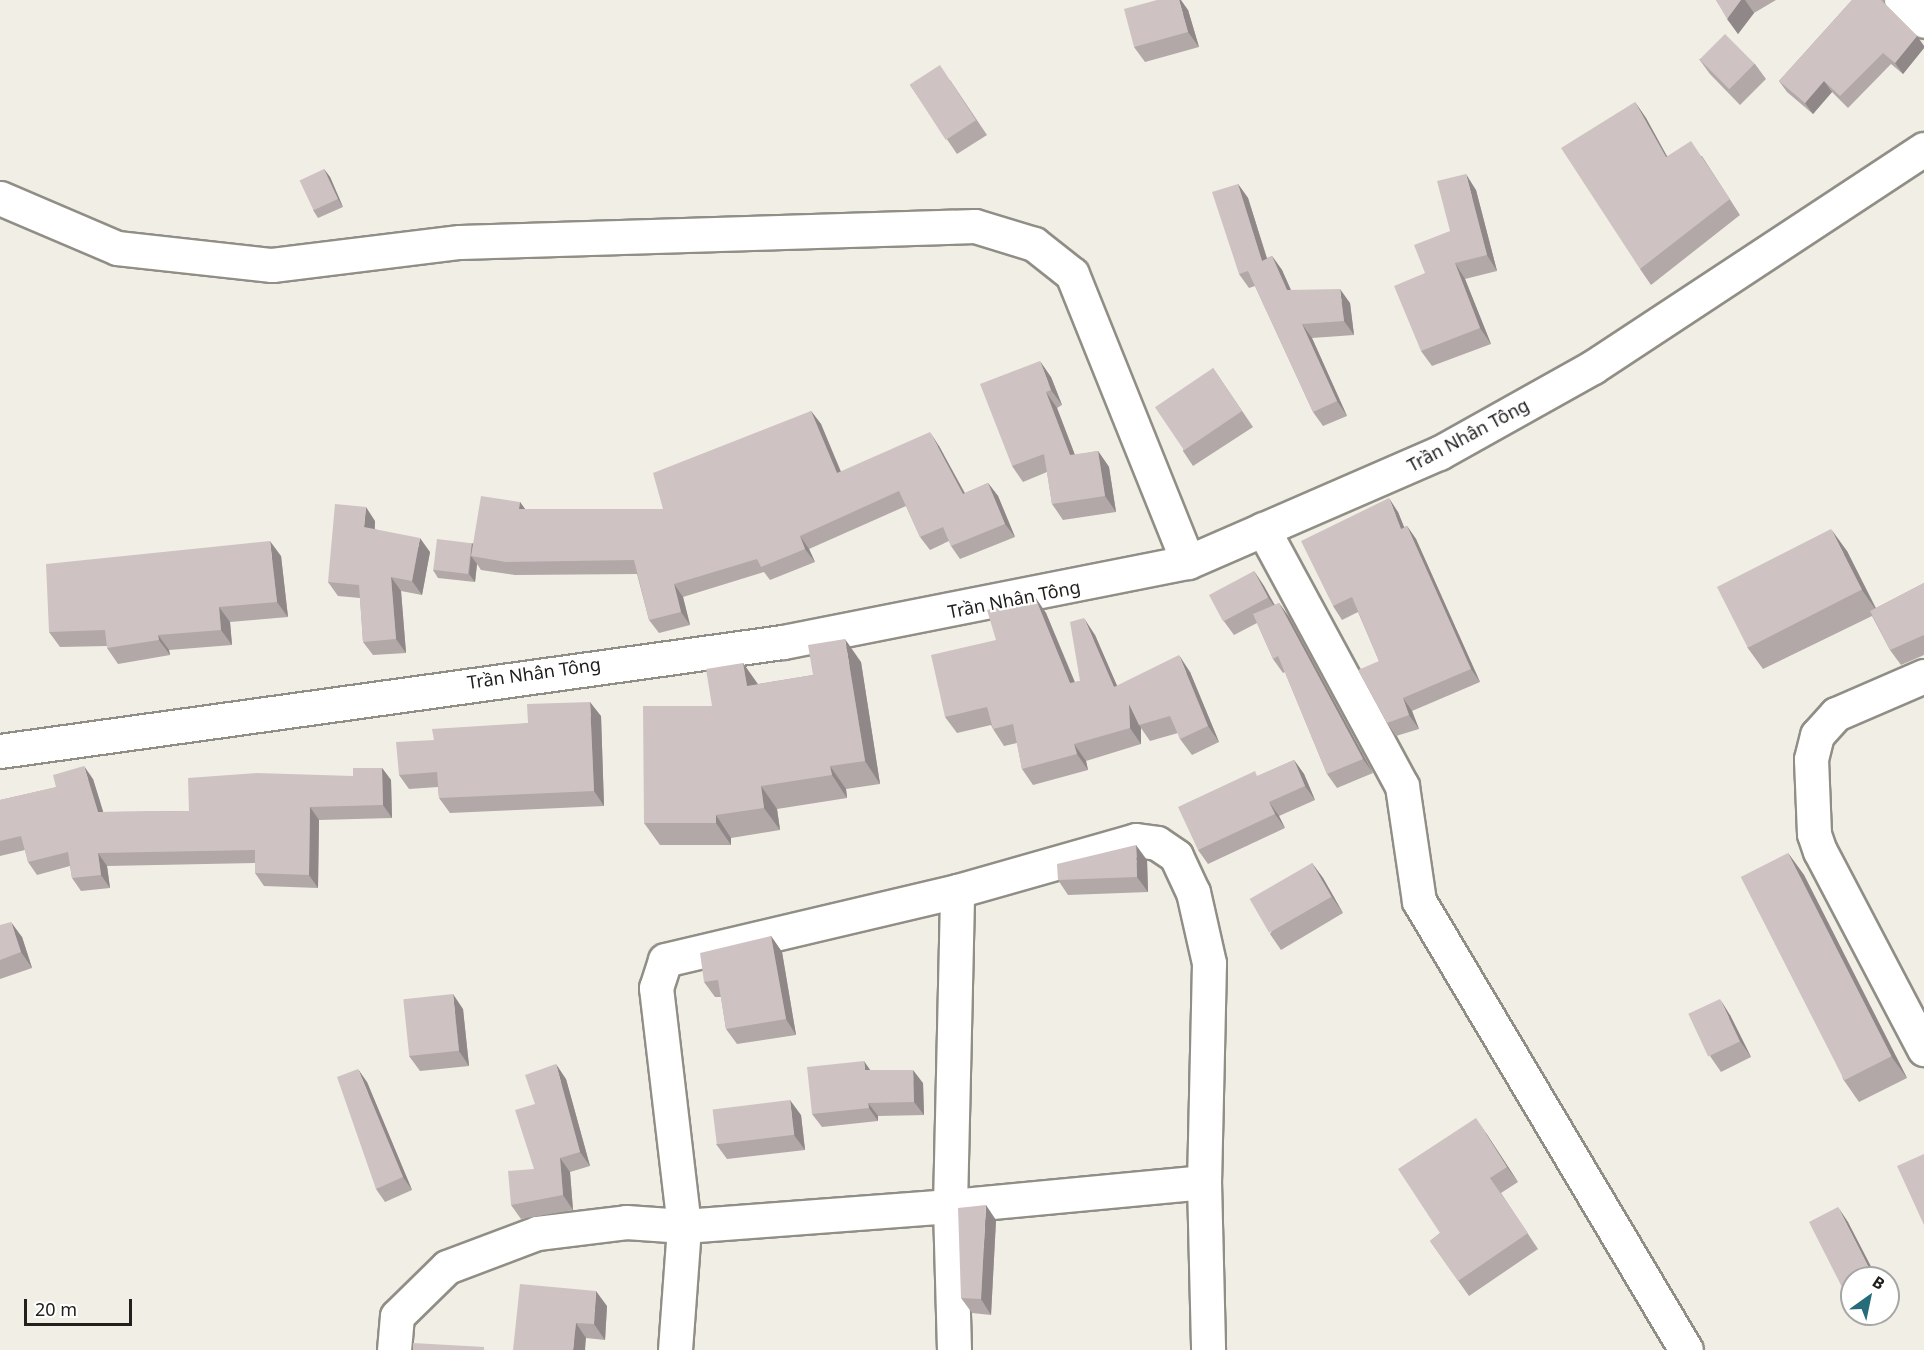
<!DOCTYPE html>
<meta charset="utf-8">
<style>
body{margin:0}
#map{position:relative;width:1924px;height:1350px;overflow:hidden;background:#f1eee5;font-family:"Noto Sans",sans-serif}
div>[style]{position:absolute}
.roads{filter:drop-shadow(2px 0 #918e86) drop-shadow(-2px 0 #918e86) drop-shadow(0 2px #918e86) drop-shadow(0 -2px #918e86)}
.minor>*{height:33px;margin:-16.5px;padding:0 16.5px;transform-origin:16.5px;border-radius:16.5px;background:#fff}
.wall>*{inset:0;background:#b1a8a7}
.shaded-wall>*{inset:0;background:#908888}
.building>*{inset:0;background:#cec3c2;transform-origin:0 0}
span{translate:-50% -50%;white-space:nowrap;text-align:center;line-height:1.15;-webkit-text-stroke:4.5px #fff;paint-order:stroke}
.street-label{font-size:18px;color:#21201d}
.north{position:absolute;left:1840px;top:1266px;width:60px;height:60px;box-sizing:border-box;background:#fff;border:2px solid #a6a6a5;border-radius:50%;rotate:33deg;font-size:16px;font-weight:700;line-height:24px;text-align:center;color:#21201d}
.north::after{content:'';display:block;margin:auto;width:21px;height:27px;background:#266c7a;clip-path:polygon(50% 0,100% 100%,50% 72%,0 100%)}
.scale{position:absolute;left:24px;top:1299px;width:108px;height:27px;box-sizing:border-box;border:3px solid #21201d;border-top:0;padding-left:8px;font-size:18px;line-height:21px;white-space:nowrap;color:#21201d;-webkit-text-stroke:4px #fff;paint-order:stroke}
</style>
<div id="map">
<div class="roads">
<div class="minor">
<i style="left:1901px;top:0;width:31px;rotate:42deg"></i>
<i style="left:0;top:198px;width:127px;rotate:23.1deg"></i>
<i style="left:117px;top:248px;width:156px;rotate:6.3deg"></i>
<i style="left:272px;top:265px;width:189px;rotate:-7deg"></i>
<i style="left:460px;top:242px;width:515px;rotate:-1.78deg"></i>
<i style="left:975px;top:226px;width:62px;rotate:17deg"></i>
<i style="left:1034px;top:244px;width:48px;rotate:38.3deg"></i>
<i style="left:1072px;top:274px;width:310px;rotate:68.1deg"></i>
<i style="left:1263px;top:529px;width:292px;rotate:61.6deg"></i>
<i style="left:1402px;top:786px;width:116px;rotate:81.6deg"></i>
<i style="left:1419px;top:901px;width:522px;rotate:59.26deg"></i>
<i style="left:1924px;top:676px;width:96px;rotate:156.6deg"></i>
<i style="left:1836px;top:714px;width:28px;rotate:132deg"></i>
<i style="left:1817px;top:735px;width:25px;rotate:104deg"></i>
<i style="left:1811px;top:759px;width:75px;rotate:87.7deg"></i>
<i style="left:1814px;top:834px;width:18px;rotate:71deg"></i>
<i style="left:1820px;top:851px;width:224px;rotate:62.3deg"></i>
<i style="left:0;top:751px;width:791px;rotate:-7.93deg"></i>
<i style="left:783px;top:642px;width:413px;rotate:-11.2deg"></i>
<i style="left:1188px;top:562px;width:274px;rotate:-23.5deg"></i>
<i style="left:1439px;top:453px;width:176px;rotate:-29.2deg"></i>
<i style="left:1593px;top:367px;width:396px;rotate:-33.4deg"></i>
<i style="left:394px;top:1350px;width:34px;rotate:-85deg"></i>
<i style="left:397px;top:1316px;width:70px;rotate:-44.4deg"></i>
<i style="left:447px;top:1267px;width:96px;rotate:-20.7deg"></i>
<i style="left:537px;top:1233px;width:90px;rotate:-7deg"></i>
<i style="left:626px;top:1222px;width:58px;rotate:3.9deg"></i>
<i style="left:684px;top:1226px;width:267px;rotate:-4.3deg"></i>
<i style="left:950px;top:1206px;width:255px;rotate:-5.4deg"></i>
<i style="left:675px;top:1350px;width:124px;rotate:-85.8deg"></i>
<i style="left:684px;top:1226px;width:240px;rotate:-96.7deg"></i>
<i style="left:656px;top:988px;width:29px;rotate:-72deg"></i>
<i style="left:665px;top:960px;width:300px;rotate:-13.3deg"></i>
<i style="left:957px;top:891px;width:186px;rotate:-15.9deg"></i>
<i style="left:1136px;top:840px;width:21px;rotate:8deg"></i>
<i style="left:1157px;top:843px;width:23px;rotate:34deg"></i>
<i style="left:1176px;top:856px;width:40px;rotate:65deg"></i>
<i style="left:1193px;top:892px;width:73px;rotate:77.3deg"></i>
<i style="left:1209px;top:963px;width:219px;rotate:91.3deg"></i>
<i style="left:1204px;top:1182px;width:168px;rotate:88.6deg"></i>
<i style="left:954px;top:1350px;width:144px;rotate:-91.6deg"></i>
<i style="left:950px;top:1206px;width:315px;rotate:-88.7deg"></i>
</div>
</div>
<div class="wall">
<i style="clip-path:polygon(1716px 0,1776px 0,1754px 13px,1738px 34px)"></i>
<i style="clip-path:polygon(1852px 0,1885px 0,1884px 3px,1917px 36px,1924px 46px,1924px 48px,1903px 74px,1891px 64px,1848px 108px,1832px 92px,1813px 114px,1787px 92px,1779px 81px)"></i>
<i style="clip-path:polygon(1188px 10px,1199px 47px,1145px 62px,1134px 47px)"></i>
<i style="clip-path:polygon(1699px 59px,1755px 64px,1766px 79px,1740px 105px,1710px 74px)"></i>
<i style="clip-path:polygon(950px 80px,987px 135px,957px 154px,910px 85px)"></i>
<i style="clip-path:polygon(1635px 102px,1646px 118px,1667px 156px,1702px 156px,1740px 215px,1651px 285px,1640px 269px)"></i>
<i style="clip-path:polygon(324px 169px,330px 177px,343px 207px,318px 218px,313px 210px)"></i>
<i style="clip-path:polygon(1238px 184px,1248px 198px,1267px 258px,1272px 256px,1282px 270px,1291px 290px,1350px 303px,1354px 335px,1312px 338px,1347px 416px,1323px 426px,1313px 412px,1255px 286px,1249px 288px,1239px 274px)"></i>
<i style="clip-path:polygon(1476px 190px,1497px 271px,1465px 279px,1491px 344px,1432px 366px,1421px 351px,1450px 231px)"></i>
<i style="clip-path:polygon(1213px 368px,1253px 427px,1193px 466px,1183px 451px)"></i>
<i style="clip-path:polygon(1051px 377px,1062px 405px,1057px 408px,1075px 455px,1098px 451px,1109px 467px,1116px 512px,1063px 520px,1052px 504px,1047px 472px,1023px 482px,1012px 466px)"></i>
<i style="clip-path:polygon(811px 411px,821px 424px,840px 472px,939px 446px,965px 493px,988px 483px,998px 496px,1015px 537px,960px 559px,951px 546px,949px 541px,930px 550px,920px 537px,906px 506px,809px 549px,815px 562px,770px 580px,764px 572px,683px 597px,690px 625px,659px 633px,649px 620px,637px 574px,515px 575px,481px 570px,477px 564px,475px 582px,438px 578px,433px 570px,472px 543px,473px 544px,520px 502px,525px 509px,663px 509px)"></i>
<i style="clip-path:polygon(1398px 512px,1404px 527px,1407px 526px,1416px 539px,1480px 682px,1412px 711px,1419px 729px,1396px 736px,1387px 723px,1379px 661px,1358px 612px,1342px 620px,1333px 606px)"></i>
<i style="clip-path:polygon(375px 521px,375px 529px,430px 552px,422px 595px,401px 591px,406px 653px,373px 655px,363px 642px,360px 598px,338px 596px,328px 582px)"></i>
<i style="clip-path:polygon(1847px 551px,1876px 608px,1924px 583px,1924px 655px,1901px 665px,1890px 650px,1872px 616px,1763px 669px,1747px 647px)"></i>
<i style="clip-path:polygon(281px 556px,288px 617px,230px 622px,232px 645px,169px 650px,170px 655px,118px 664px,107px 648px,107px 646px,60px 647px,49px 632px)"></i>
<i style="clip-path:polygon(1254px 571px,1264px 586px,1275px 605px,1279px 603px,1289px 617px,1373px 773px,1337px 788px,1327px 774px,1285px 672px,1283px 673px,1273px 659px,1257px 623px,1234px 635px,1223px 620px)"></i>
<i style="clip-path:polygon(1035px 597px,1046px 613px,1075px 682px,1080px 681px,1095px 635px,1117px 686px,1190px 672px,1219px 742px,1192px 755px,1180px 739px,1178px 733px,1150px 741px,1141px 728px,1141px 744px,1086px 761px,1088px 770px,1033px 785px,1022px 769px,1017px 743px,1004px 746px,993px 729px,991px 725px,957px 733px,945px 717px,996px 640px)"></i>
<i style="clip-path:polygon(861px 662px,880px 784px,846px 789px,847px 798px,777px 809px,780px 830px,731px 838px,731px 845px,660px 845px,644px 823px,712px 706px,743px 663px,758px 684px,813px 675px)"></i>
<i style="clip-path:polygon(601px 716px,604px 806px,450px 813px,439px 798px,438px 787px,409px 789px,399px 775px,434px 740px,528px 723px)"></i>
<i style="clip-path:polygon(1294px 760px,1304px 774px,1315px 800px,1279px 816px,1285px 828px,1208px 864px,1198px 850px,1258px 776px)"></i>
<i style="clip-path:polygon(382px 768px,391px 780px,392px 818px,319px 820px,318px 888px,264px 886px,255px 873px,255px 863px,107px 866px,110px 888px,81px 891px,72px 878px,70px 866px,37px 875px,28px 862px,25px 850px,0 856px,0 800px,93px 779px,103px 812px,189px 811px,353px 776px)"></i>
<i style="clip-path:polygon(1788px 853px,1804px 875px,1907px 1078px,1859px 1102px,1843px 1079px)"></i>
<i style="clip-path:polygon(1147px 860px,1148px 892px,1068px 895px,1058px 880px)"></i>
<i style="clip-path:polygon(1312px 863px,1323px 878px,1343px 913px,1281px 950px,1270px 934px)"></i>
<i style="clip-path:polygon(0 925px,22px 937px,32px 968px,0 979px)"></i>
<i style="clip-path:polygon(771px 936px,782px 952px,796px 1035px,737px 1044px,726px 1029px,721px 997px,715px 997px,704px 982px)"></i>
<i style="clip-path:polygon(463px 1009px,469px 1066px,420px 1071px,409px 1056px)"></i>
<i style="clip-path:polygon(1730px 1015px,1751px 1057px,1721px 1072px,1710px 1056px)"></i>
<i style="clip-path:polygon(870px 1070px,923px 1083px,924px 1115px,878px 1116px,878px 1121px,822px 1127px,812px 1114px)"></i>
<i style="clip-path:polygon(566px 1079px,590px 1166px,570px 1172px,573px 1210px,521px 1219px,511px 1205px,534px 1169px,535px 1104px)"></i>
<i style="clip-path:polygon(367px 1082px,412px 1190px,385px 1202px,376px 1189px)"></i>
<i style="clip-path:polygon(801px 1115px,805px 1150px,727px 1159px,716px 1144px)"></i>
<i style="clip-path:polygon(1486px 1133px,1518px 1182px,1501px 1193px,1538px 1249px,1469px 1296px,1430px 1241px,1440px 1233px)"></i>
<i style="clip-path:polygon(996px 1220px,991px 1315px,972px 1313px,961px 1298px)"></i>
<i style="clip-path:polygon(1888px 1300px,1894px 1311px,1865px 1326px,1856px 1314px,1888px 1314px)"></i>
<i style="clip-path:polygon(607px 1306px,605px 1340px,586px 1338px,513px 1350px)"></i>
</div>
<div class="shaded-wall">
<i style="clip-path:polygon(1179px 0,1181px 0,1188px 10px,1199px 47px,1188px 32px)"></i>
<i style="clip-path:polygon(1741px 0,1745px 0,1754px 13px,1738px 34px,1727px 19px)"></i>
<i style="clip-path:polygon(1917px 36px,1924px 46px,1924px 48px,1903px 74px,1895px 63px)"></i>
<i style="clip-path:polygon(1824px 81px,1832px 92px,1813px 114px,1805px 103px)"></i>
<i style="clip-path:polygon(1635px 102px,1646px 118px,1676px 173px,1666px 157px)"></i>
<i style="clip-path:polygon(324px 169px,330px 177px,343px 207px,338px 199px)"></i>
<i style="clip-path:polygon(1466px 174px,1476px 190px,1497px 271px,1487px 255px)"></i>
<i style="clip-path:polygon(1238px 184px,1248px 198px,1272px 275px,1262px 261px)"></i>
<i style="clip-path:polygon(1272px 256px,1282px 270px,1297px 304px,1287px 290px)"></i>
<i style="clip-path:polygon(1455px 263px,1465px 279px,1491px 344px,1480px 328px)"></i>
<i style="clip-path:polygon(1340px 289px,1350px 303px,1354px 335px,1344px 321px)"></i>
<i style="clip-path:polygon(1302px 324px,1312px 338px,1347px 416px,1337px 401px)"></i>
<i style="clip-path:polygon(1040px 361px,1051px 377px,1062px 405px,1051px 390px)"></i>
<i style="clip-path:polygon(1046px 392px,1057px 408px,1081px 471px,1070px 455px)"></i>
<i style="clip-path:polygon(811px 411px,821px 424px,847px 486px,837px 473px)"></i>
<i style="clip-path:polygon(930px 432px,939px 446px,972px 507px,963px 494px)"></i>
<i style="clip-path:polygon(1098px 451px,1109px 467px,1116px 512px,1105px 496px)"></i>
<i style="clip-path:polygon(988px 483px,998px 496px,1015px 537px,1005px 524px)"></i>
<i style="clip-path:polygon(1389px 498px,1398px 512px,1410px 542px,1401px 529px)"></i>
<i style="clip-path:polygon(520px 502px,530px 516px,519px 509px)"></i>
<i style="clip-path:polygon(366px 507px,375px 521px,374px 541px,364px 527px)"></i>
<i style="clip-path:polygon(1407px 526px,1416px 539px,1480px 682px,1471px 669px)"></i>
<i style="clip-path:polygon(1831px 529px,1847px 551px,1878px 613px,1862px 590px)"></i>
<i style="clip-path:polygon(800px 536px,809px 549px,815px 562px,805px 549px)"></i>
<i style="clip-path:polygon(420px 538px,430px 552px,422px 595px,412px 581px)"></i>
<i style="clip-path:polygon(270px 541px,281px 556px,288px 617px,277px 602px)"></i>
<i style="clip-path:polygon(472px 543px,478px 551px,471px 556px,477px 564px,475px 582px,469px 574px)"></i>
<i style="clip-path:polygon(1254px 571px,1264px 586px,1278px 612px,1268px 597px)"></i>
<i style="clip-path:polygon(391px 577px,401px 591px,406px 653px,396px 639px)"></i>
<i style="clip-path:polygon(674px 584px,683px 597px,690px 625px,681px 612px)"></i>
<i style="clip-path:polygon(1035px 597px,1046px 613px,1082px 700px,1070px 683px)"></i>
<i style="clip-path:polygon(1279px 603px,1289px 617px,1373px 773px,1363px 759px)"></i>
<i style="clip-path:polygon(219px 607px,230px 622px,232px 645px,221px 630px)"></i>
<i style="clip-path:polygon(1084px 618px,1095px 635px,1125px 704px,1114px 687px)"></i>
<i style="clip-path:polygon(158px 635px,169px 650px,170px 655px,159px 640px)"></i>
<i style="clip-path:polygon(845px 639px,861px 662px,880px 784px,865px 761px)"></i>
<i style="clip-path:polygon(1179px 655px,1190px 672px,1219px 742px,1208px 726px)"></i>
<i style="clip-path:polygon(743px 663px,759px 686px,747px 686px)"></i>
<i style="clip-path:polygon(1403px 698px,1412px 711px,1419px 729px,1409px 715px)"></i>
<i style="clip-path:polygon(590px 702px,601px 716px,604px 806px,594px 791px)"></i>
<i style="clip-path:polygon(1129px 704px,1141px 728px,1141px 744px,1130px 728px)"></i>
<i style="clip-path:polygon(1074px 744px,1086px 761px,1088px 770px,1077px 754px)"></i>
<i style="clip-path:polygon(1294px 760px,1304px 774px,1315px 800px,1305px 786px)"></i>
<i style="clip-path:polygon(84px 766px,93px 779px,107px 824px,98px 812px)"></i>
<i style="clip-path:polygon(830px 766px,846px 789px,847px 798px,832px 775px)"></i>
<i style="clip-path:polygon(382px 768px,391px 780px,392px 818px,383px 805px)"></i>
<i style="clip-path:polygon(761px 786px,777px 809px,780px 830px,764px 808px)"></i>
<i style="clip-path:polygon(1269px 802px,1279px 816px,1285px 828px,1275px 814px)"></i>
<i style="clip-path:polygon(310px 807px,319px 820px,318px 888px,309px 875px)"></i>
<i style="clip-path:polygon(716px 815px,731px 838px,731px 845px,716px 823px)"></i>
<i style="clip-path:polygon(1136px 845px,1147px 860px,1148px 892px,1137px 877px)"></i>
<i style="clip-path:polygon(98px 853px,107px 866px,110px 888px,101px 875px)"></i>
<i style="clip-path:polygon(1788px 853px,1804px 875px,1907px 1078px,1891px 1056px)"></i>
<i style="clip-path:polygon(1312px 863px,1323px 878px,1343px 913px,1332px 897px)"></i>
<i style="clip-path:polygon(11px 922px,22px 937px,32px 968px,21px 952px)"></i>
<i style="clip-path:polygon(771px 936px,782px 952px,796px 1035px,786px 1019px)"></i>
<i style="clip-path:polygon(453px 994px,463px 1009px,469px 1066px,459px 1051px)"></i>
<i style="clip-path:polygon(1720px 999px,1730px 1015px,1751px 1057px,1740px 1041px)"></i>
<i style="clip-path:polygon(864px 1061px,873px 1074px,865px 1070px)"></i>
<i style="clip-path:polygon(556px 1064px,566px 1079px,590px 1166px,580px 1152px)"></i>
<i style="clip-path:polygon(358px 1069px,367px 1082px,412px 1190px,403px 1177px)"></i>
<i style="clip-path:polygon(913px 1070px,923px 1083px,924px 1115px,914px 1102px)"></i>
<i style="clip-path:polygon(790px 1100px,801px 1115px,805px 1150px,794px 1135px)"></i>
<i style="clip-path:polygon(868px 1103px,878px 1116px,878px 1121px,869px 1108px)"></i>
<i style="clip-path:polygon(1476px 1118px,1486px 1133px,1518px 1182px,1507px 1167px)"></i>
<i style="clip-path:polygon(560px 1158px,570px 1172px,573px 1210px,563px 1195px)"></i>
<i style="clip-path:polygon(986px 1205px,996px 1220px,991px 1315px,981px 1299px)"></i>
<i style="clip-path:polygon(1838px 1207px,1848px 1222px,1877px 1278px,1874px 1278px)"></i>
<i style="clip-path:polygon(596px 1291px,607px 1306px,605px 1340px,594px 1324px)"></i>
<i style="clip-path:polygon(576px 1323px,586px 1338px,585px 1350px,573px 1350px)"></i>
</div>
<div class="building">
<i style="clip-path:polygon(1157px 0,1179px 0,1188px 32px,1134px 47px,1124px 9px)"></i>
<i style="clip-path:polygon(1716px 0,1741px 0,1727px 19px)"></i>
<i style="clip-path:polygon(1852px 0,1881px 0,1917px 36px,1895px 63px,1883px 53px,1840px 96px,1824px 81px,1805px 103px,1779px 81px)"></i>
<i style="left:1725px;top:34px;width:42px;height:36px;rotate:45deg"></i>
<i style="left:940px;top:65px;width:66px;height:36px;rotate:57deg"></i>
<i style="clip-path:polygon(1635px 102px,1666px 157px,1691px 141px,1730px 199px,1640px 269px,1561px 148px)"></i>
<i style="left:324px;top:169px;width:33px;height:27px;rotate:65deg"></i>
<i style="clip-path:polygon(1466px 174px,1487px 255px,1455px 263px,1480px 328px,1421px 351px,1394px 286px,1425px 273px,1414px 245px,1450px 231px,1437px 181px)"></i>
<i style="clip-path:polygon(1238px 184px,1262px 261px,1272px 256px,1287px 290px,1340px 289px,1344px 321px,1302px 324px,1337px 401px,1313px 412px,1248px 271px,1239px 274px,1212px 192px)"></i>
<i style="clip-path:polygon(1040px 361px,1051px 390px,1046px 392px,1070px 455px,1098px 451px,1105px 496px,1052px 504px,1044px 454px,1012px 466px,980px 384px)"></i>
<i style="left:1213px;top:368px;width:52px;height:70px;rotate:56deg"></i>
<i style="clip-path:polygon(811px 411px,837px 473px,930px 432px,963px 494px,988px 483px,1005px 524px,951px 546px,943px 527px,920px 537px,899px 491px,800px 536px,805px 549px,761px 567px,757px 559px,674px 584px,681px 612px,649px 620px,634px 560px,506px 562px,471px 556px,481px 496px,520px 502px,519px 509px,663px 509px,653px 473px)"></i>
<i style="clip-path:polygon(1389px 498px,1401px 529px,1407px 526px,1471px 669px,1403px 698px,1409px 715px,1387px 723px,1358px 670px,1379px 661px,1352px 597px,1333px 606px,1301px 541px)"></i>
<i style="clip-path:polygon(335px 504px,366px 507px,364px 527px,420px 538px,412px 581px,391px 577px,396px 639px,363px 642px,359px 585px,328px 582px)"></i>
<i style="left:1831px;top:529px;width:68px;height:128px;rotate:63deg"></i>
<i style="left:437px;top:539px;width:35px;height:31px;rotate:7deg"></i>
<i style="clip-path:polygon(270px 541px,277px 602px,219px 607px,221px 630px,158px 635px,159px 640px,107px 648px,105px 630px,49px 632px,46px 564px)"></i>
<i style="left:1254px;top:571px;width:30px;height:51px;rotate:62deg"></i>
<i style="clip-path:polygon(1924px 583px,1924px 635px,1890px 650px,1870px 611px)"></i>
<i style="clip-path:polygon(1035px 597px,1070px 683px,1080px 681px,1070px 622px,1084px 618px,1114px 687px,1179px 655px,1208px 726px,1180px 739px,1170px 716px,1139px 725px,1129px 704px,1130px 728px,1074px 744px,1077px 754px,1022px 769px,1013px 724px,993px 729px,987px 707px,945px 717px,931px 655px,996px 640px,987px 610px)"></i>
<i style="clip-path:polygon(1279px 603px,1363px 759px,1327px 774px,1278px 656px,1273px 659px,1253px 614px)"></i>
<i style="clip-path:polygon(845px 639px,865px 761px,830px 766px,832px 775px,761px 786px,764px 808px,716px 815px,716px 823px,644px 823px,643px 706px,712px 706px,706px 669px,743px 663px,747px 686px,813px 675px,808px 645px)"></i>
<i style="clip-path:polygon(590px 702px,594px 791px,439px 798px,437px 772px,399px 775px,396px 742px,434px 740px,432px 729px,528px 723px,527px 704px)"></i>
<i style="clip-path:polygon(1294px 760px,1305px 786px,1269px 802px,1275px 814px,1198px 850px,1178px 807px,1255px 771px,1257px 776px)"></i>
<i style="clip-path:polygon(84px 766px,98px 812px,189px 811px,188px 778px,257px 773px,353px 776px,353px 768px,382px 768px,383px 805px,310px 807px,309px 875px,255px 873px,255px 850px,98px 853px,101px 875px,72px 878px,68px 852px,28px 862px,21px 836px,0 841px,0 800px,56px 787px,53px 775px)"></i>
<i style="clip-path:polygon(1136px 845px,1137px 877px,1058px 880px,1057px 864px)"></i>
<i style="left:1788px;top:853px;width:228px;height:53px;rotate:63deg"></i>
<i style="left:1312px;top:863px;width:39px;height:72px;rotate:60deg"></i>
<i style="clip-path:polygon(11px 922px,21px 952px,0 960px,0 925px)"></i>
<i style="clip-path:polygon(771px 936px,786px 1019px,726px 1029px,718px 980px,704px 982px,700px 953px)"></i>
<i style="left:453px;top:994px;width:57px;height:50px;rotate:84deg"></i>
<i style="left:1720px;top:999px;width:47px;height:35px;rotate:65deg"></i>
<i style="clip-path:polygon(864px 1061px,865px 1070px,913px 1070px,914px 1102px,868px 1103px,869px 1108px,812px 1114px,807px 1067px)"></i>
<i style="clip-path:polygon(556px 1064px,580px 1152px,560px 1158px,563px 1195px,511px 1205px,508px 1171px,534px 1169px,515px 1110px,535px 1104px,525px 1075px)"></i>
<i style="clip-path:polygon(358px 1069px,403px 1177px,376px 1189px,337px 1077px)"></i>
<i style="left:790px;top:1100px;width:35px;height:78px;rotate:83deg"></i>
<i style="clip-path:polygon(1476px 1118px,1507px 1167px,1490px 1178px,1528px 1233px,1458px 1281px,1430px 1241px,1440px 1233px,1398px 1169px)"></i>
<i style="clip-path:polygon(1924px 1154px,1924px 1225px,1897px 1166px)"></i>
<i style="clip-path:polygon(986px 1205px,981px 1299px,961px 1298px,958px 1208px)"></i>
<i style="clip-path:polygon(1838px 1207px,1874px 1278px,1852px 1278px,1852px 1307px,1809px 1222px)"></i>
<i style="clip-path:polygon(520px 1284px,596px 1291px,594px 1324px,576px 1323px,573px 1350px,513px 1350px)"></i>
<i style="clip-path:polygon(413px 1343px,484px 1347px,484px 1350px,413px 1350px)"></i>
</div>
<div class="street-label">
<span style="left:1468px;top:435px;rotate:-28deg">Trần Nhân Tông</span>
<span style="left:1014px;top:599px;rotate:-11deg">Trần Nhân Tông</span>
<span style="left:534px;top:673px;rotate:-8deg">Trần Nhân Tông</span>
</div>
<div class="north">B</div>
<div class="scale">20 m</div>
</div>
